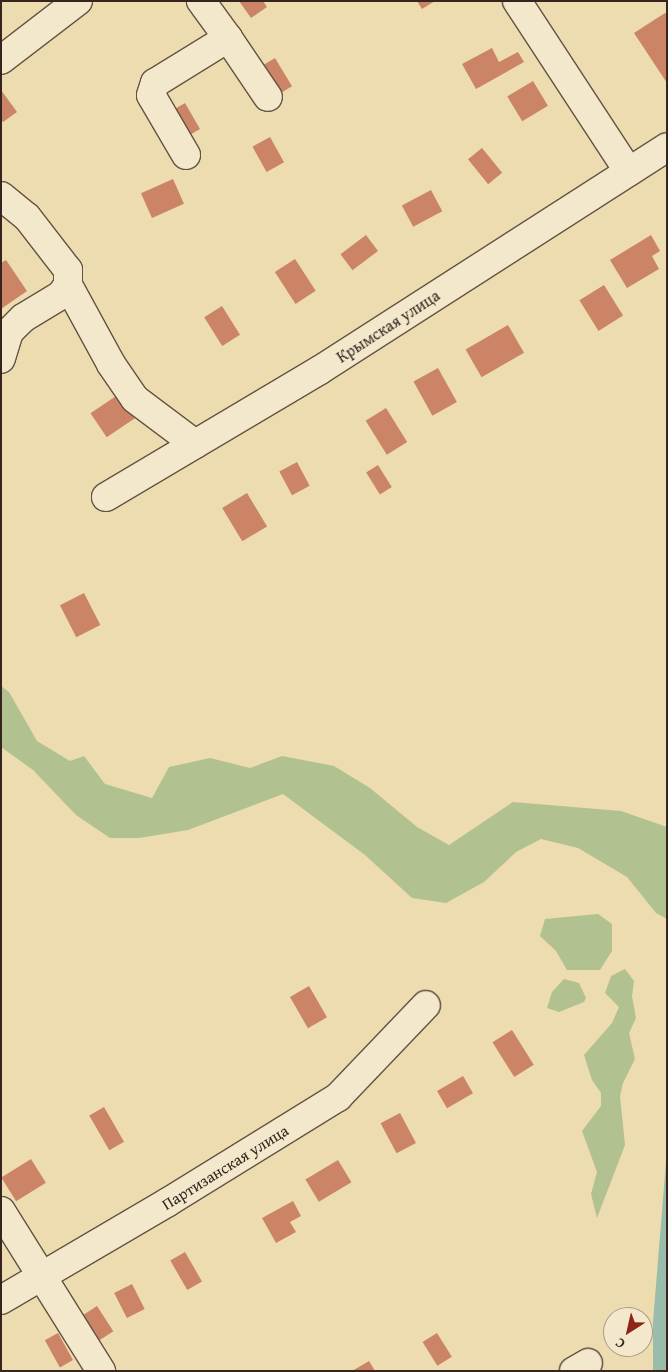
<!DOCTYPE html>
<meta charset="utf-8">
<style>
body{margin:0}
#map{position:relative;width:668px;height:1372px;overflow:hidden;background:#ecdcb0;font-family:"Gentium Book Plus",serif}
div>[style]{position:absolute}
.green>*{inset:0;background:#b1c290}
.water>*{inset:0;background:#99bcab}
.building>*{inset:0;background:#cb8466;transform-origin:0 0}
.roads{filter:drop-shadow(1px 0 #645342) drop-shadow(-1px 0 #645342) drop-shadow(0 1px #645342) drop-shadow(0 -1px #645342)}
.minor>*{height:28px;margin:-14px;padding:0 14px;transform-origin:14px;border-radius:14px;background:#f3e8cc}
span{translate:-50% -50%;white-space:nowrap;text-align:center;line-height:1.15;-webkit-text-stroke:5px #f3e8cc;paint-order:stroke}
.street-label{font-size:16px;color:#37251d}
.frame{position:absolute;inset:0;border:2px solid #37251d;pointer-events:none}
.north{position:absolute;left:603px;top:1307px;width:50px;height:50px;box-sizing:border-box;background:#f3e8cc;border:1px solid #a89a86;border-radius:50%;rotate:215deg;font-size:14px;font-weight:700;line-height:20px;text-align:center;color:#37251d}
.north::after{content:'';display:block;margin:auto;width:18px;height:22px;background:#8f2418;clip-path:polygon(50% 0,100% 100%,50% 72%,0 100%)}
</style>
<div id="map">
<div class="green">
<i style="clip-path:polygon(1px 686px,9px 692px,37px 741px,70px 761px,84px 756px,105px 784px,152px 798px,169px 767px,210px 758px,250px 768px,282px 756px,334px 766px,370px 788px,417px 827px,449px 845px,513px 802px,621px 811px,667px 827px,667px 919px,656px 913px,627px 877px,578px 848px,541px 839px,516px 852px,484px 882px,446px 903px,412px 898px,365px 855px,283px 794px,188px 830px,139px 838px,110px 838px,76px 815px,33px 770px,1px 747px)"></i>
<i style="clip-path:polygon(598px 914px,612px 924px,612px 951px,600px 970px,567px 970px,556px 951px,540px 936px,545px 919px)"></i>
<i style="clip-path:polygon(625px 969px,634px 981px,632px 996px,636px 1018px,629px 1033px,635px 1059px,623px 1083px,620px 1096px,625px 1145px,597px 1218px,591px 1194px,597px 1172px,582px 1131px,601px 1106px,601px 1093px,592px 1080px,584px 1055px,612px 1023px,619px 1007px,605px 993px,611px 976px)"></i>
<i style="clip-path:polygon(564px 979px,579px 983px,586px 998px,584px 1002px,559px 1012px,547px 1008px,552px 992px)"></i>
</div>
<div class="water">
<i style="clip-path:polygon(667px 1150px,667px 1371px,653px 1371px,653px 1322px)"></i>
</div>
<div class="building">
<i style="clip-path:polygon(239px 1px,263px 1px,267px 7px,251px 18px)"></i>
<i style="clip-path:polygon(417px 1px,435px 1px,422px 9px)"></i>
<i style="clip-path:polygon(665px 13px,667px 15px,667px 83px,634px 33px)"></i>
<i style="clip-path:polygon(492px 48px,499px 62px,518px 52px,524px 62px,476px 89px,462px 64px)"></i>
<i style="left:275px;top:58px;width:33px;height:19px;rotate:59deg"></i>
<i style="left:533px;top:81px;width:29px;height:30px;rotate:59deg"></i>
<i style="clip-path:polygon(1px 90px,17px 112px,3px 122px,1px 120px)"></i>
<i style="left:185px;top:103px;width:30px;height:20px;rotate:60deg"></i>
<i style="left:270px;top:137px;width:29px;height:20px;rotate:61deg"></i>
<i style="left:482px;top:148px;width:32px;height:18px;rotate:51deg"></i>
<i style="left:173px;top:179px;width:27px;height:35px;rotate:66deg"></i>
<i style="left:431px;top:190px;width:24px;height:33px;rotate:62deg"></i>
<i style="left:366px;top:235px;width:20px;height:32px;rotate:53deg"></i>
<i style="clip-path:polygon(651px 235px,660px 251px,652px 256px,659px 269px,627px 288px,610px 260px)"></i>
<i style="left:295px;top:259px;width:38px;height:24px;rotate:57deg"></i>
<i style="clip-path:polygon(6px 260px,27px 291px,1px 309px,1px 263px)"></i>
<i style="left:604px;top:285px;width:36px;height:29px;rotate:58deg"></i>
<i style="left:222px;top:306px;width:34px;height:21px;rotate:58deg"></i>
<i style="left:508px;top:325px;width:32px;height:49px;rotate:60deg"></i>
<i style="left:438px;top:368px;width:39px;height:28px;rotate:61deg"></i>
<i style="left:122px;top:392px;width:29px;height:38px;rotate:56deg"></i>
<i style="left:386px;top:408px;width:40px;height:24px;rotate:58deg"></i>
<i style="left:297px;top:462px;width:27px;height:20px;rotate:62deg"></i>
<i style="left:378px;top:465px;width:26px;height:14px;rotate:58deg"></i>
<i style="left:247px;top:493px;width:39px;height:29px;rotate:59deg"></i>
<i style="left:84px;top:593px;width:36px;height:27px;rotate:63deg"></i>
<i style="left:309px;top:986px;width:36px;height:22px;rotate:60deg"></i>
<i style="left:512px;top:1030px;width:41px;height:23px;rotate:58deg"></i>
<i style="left:463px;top:1076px;width:20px;height:30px;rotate:60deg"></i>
<i style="left:104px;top:1107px;width:40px;height:17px;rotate:60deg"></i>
<i style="left:400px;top:1113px;width:34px;height:22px;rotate:62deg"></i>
<i style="left:31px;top:1159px;width:28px;height:35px;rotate:58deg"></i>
<i style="left:338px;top:1160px;width:26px;height:38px;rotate:59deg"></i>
<i style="clip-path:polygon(293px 1201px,301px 1216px,290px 1222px,296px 1232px,276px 1243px,262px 1218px)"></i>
<i style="left:185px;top:1252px;width:34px;height:17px;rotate:60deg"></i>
<i style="left:132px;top:1284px;width:28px;height:20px;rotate:63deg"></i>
<i style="left:97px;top:1306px;width:30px;height:17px;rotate:57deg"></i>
<i style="left:58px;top:1333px;width:31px;height:15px;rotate:61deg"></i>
<i style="left:437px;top:1333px;width:28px;height:17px;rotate:58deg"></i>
<i style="clip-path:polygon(369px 1361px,375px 1371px,352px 1371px)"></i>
</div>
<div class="roads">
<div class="minor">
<i style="left:517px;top:1px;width:204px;rotate:56.8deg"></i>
<i style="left:228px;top:38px;width:71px;rotate:55.9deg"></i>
<i style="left:1px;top:60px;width:97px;rotate:-37.5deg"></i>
<i style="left:186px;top:155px;width:69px;rotate:-120.3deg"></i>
<i style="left:151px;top:95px;width:13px;rotate:-72deg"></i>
<i style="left:155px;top:83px;width:86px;rotate:-31.7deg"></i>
<i style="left:228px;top:38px;width:46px;rotate:-126.1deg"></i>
<i style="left:1px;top:196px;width:33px;rotate:39deg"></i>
<i style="left:27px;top:217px;width:67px;rotate:52.3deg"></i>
<i style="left:68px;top:270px;width:15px;rotate:90deg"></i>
<i style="left:68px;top:285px;width:12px;rotate:125deg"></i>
<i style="left:61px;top:295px;width:44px;rotate:148.8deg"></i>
<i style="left:23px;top:318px;width:20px;rotate:135deg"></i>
<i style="left:9px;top:332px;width:28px;rotate:107deg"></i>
<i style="left:68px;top:285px;width:90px;rotate:61.4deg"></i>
<i style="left:111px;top:364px;width:42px;rotate:55.6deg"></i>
<i style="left:135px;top:399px;width:75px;rotate:36.9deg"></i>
<i style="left:106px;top:497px;width:249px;rotate:-30.7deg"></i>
<i style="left:320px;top:370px;width:412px;rotate:-32.7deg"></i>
<i style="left:1px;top:1211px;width:189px;rotate:58deg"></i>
<i style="left:1px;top:1300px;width:194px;rotate:-30.4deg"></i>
<i style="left:168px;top:1202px;width:200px;rotate:-31.7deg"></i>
<i style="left:338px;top:1097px;width:127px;rotate:-46.3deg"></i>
<i style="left:574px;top:1371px;width:16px;rotate:-30deg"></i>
</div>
</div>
<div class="street-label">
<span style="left:388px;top:326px;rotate:-33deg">Крымская улица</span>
<span style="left:225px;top:1167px;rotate:-32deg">Партизанская улица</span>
</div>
<div class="frame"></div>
<div class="north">С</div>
</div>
